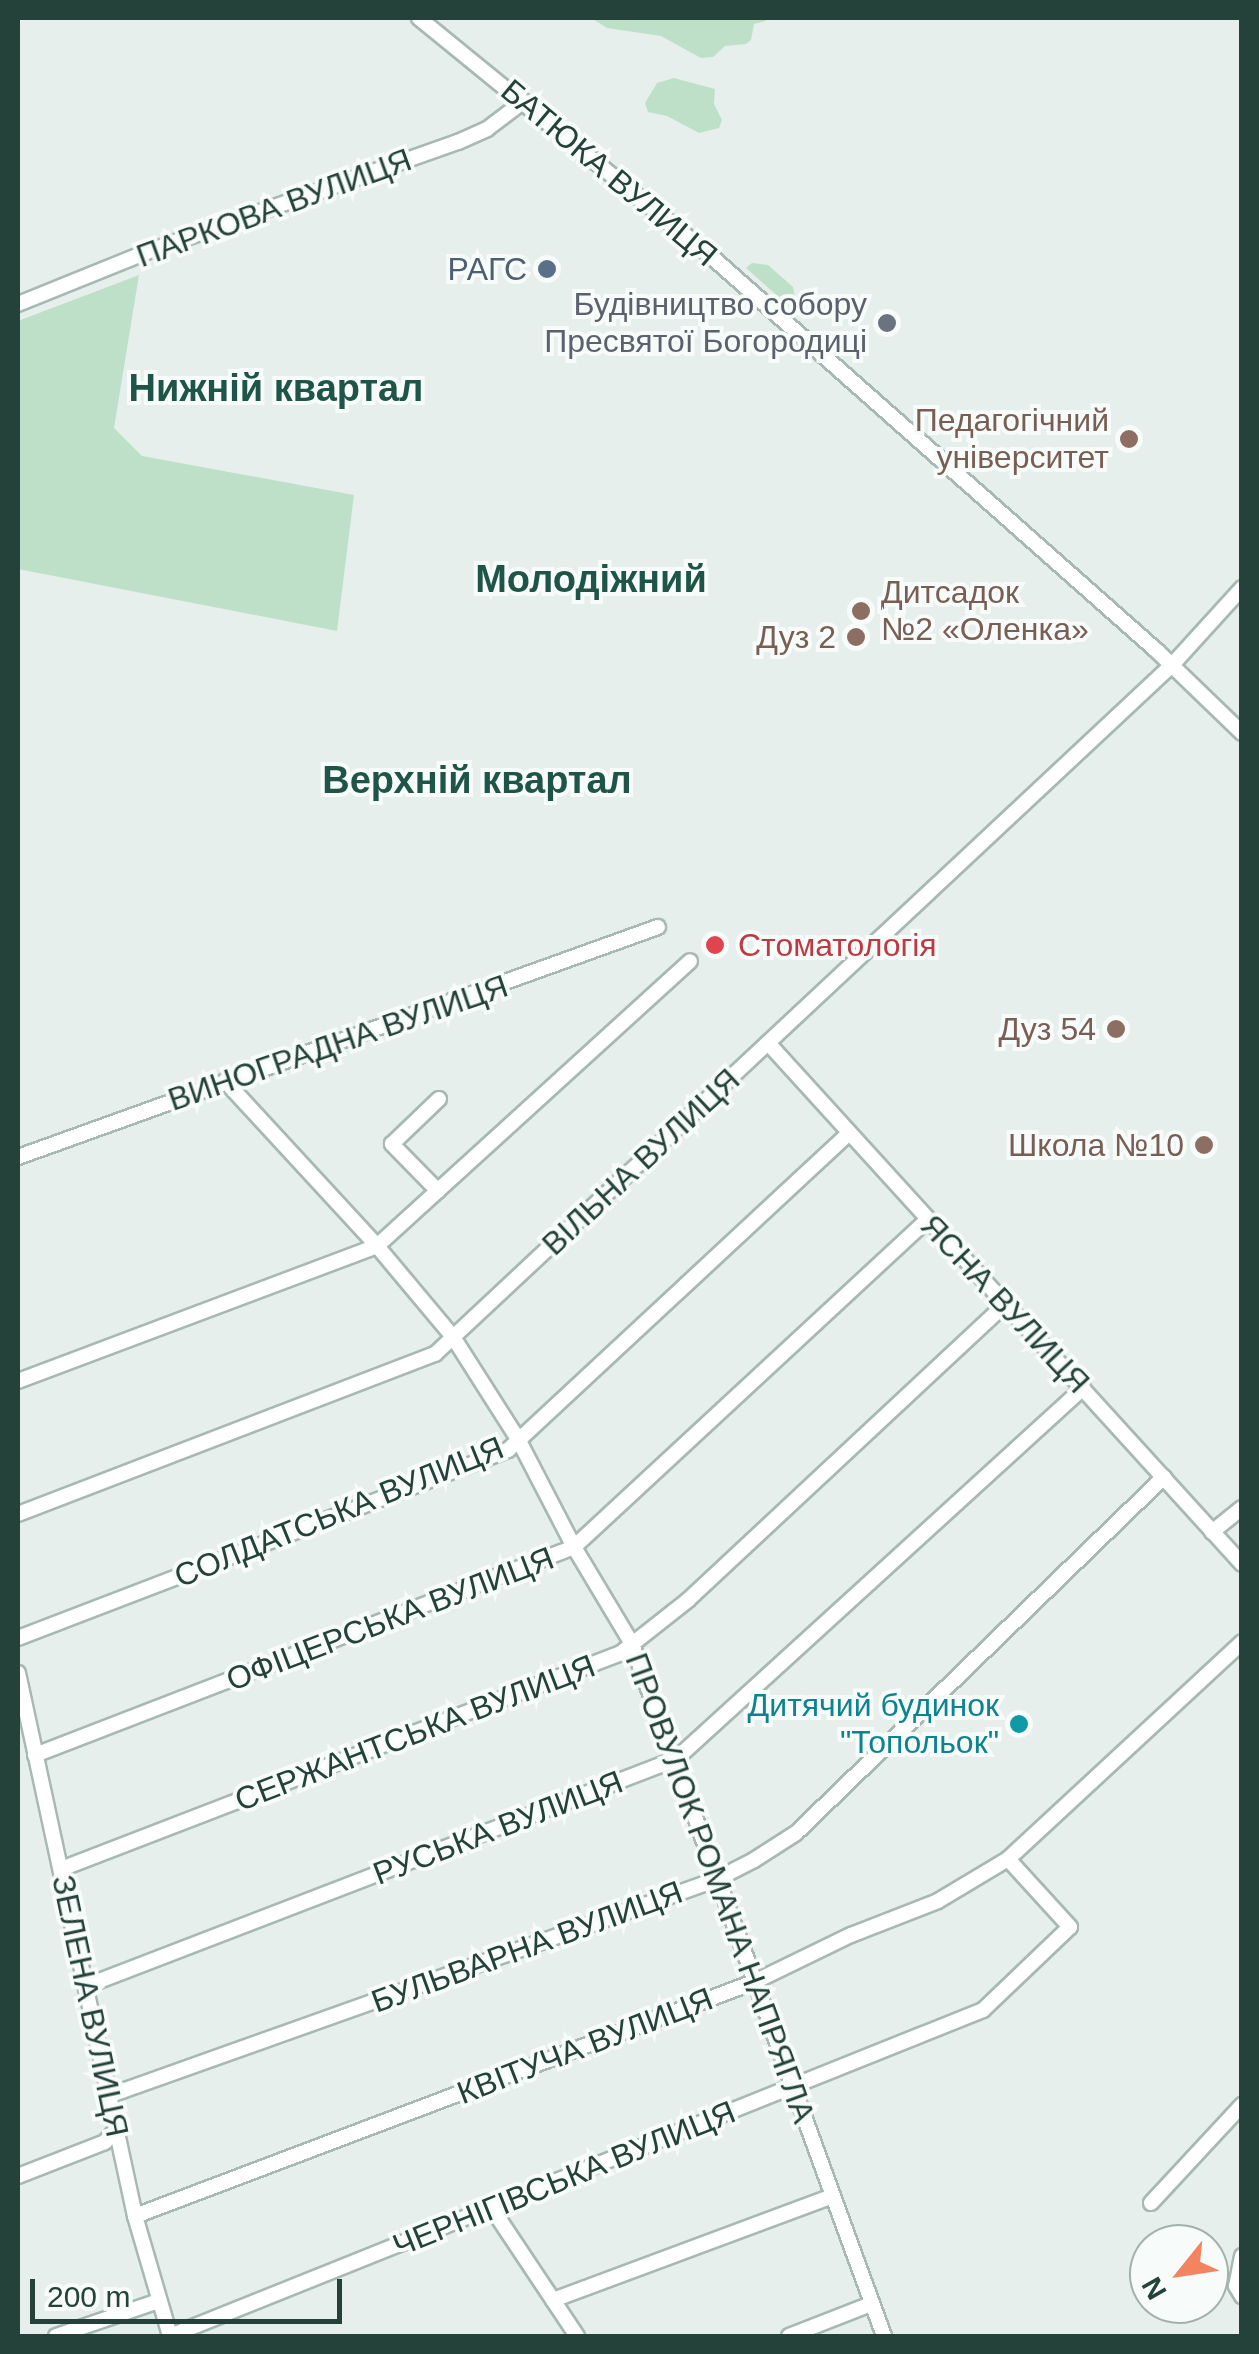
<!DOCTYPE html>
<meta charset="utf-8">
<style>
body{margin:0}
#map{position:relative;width:1259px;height:2354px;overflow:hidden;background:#e6efeb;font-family:Helvetica,sans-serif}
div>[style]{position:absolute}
.green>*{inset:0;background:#bfe0c8}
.roads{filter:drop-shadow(2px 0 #a8b8b2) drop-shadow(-2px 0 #a8b8b2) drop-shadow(0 2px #a8b8b2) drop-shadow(0 -2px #a8b8b2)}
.minor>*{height:14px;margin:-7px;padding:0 7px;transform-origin:7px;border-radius:7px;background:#fff}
.dots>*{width:28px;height:28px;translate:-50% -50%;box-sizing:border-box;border:5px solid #f7fbf9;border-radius:50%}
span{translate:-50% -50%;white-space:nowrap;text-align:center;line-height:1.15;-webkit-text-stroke:8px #f7fbf9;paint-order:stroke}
.street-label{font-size:32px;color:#24423a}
.service-label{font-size:32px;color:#4e5e75}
.right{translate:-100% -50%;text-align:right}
.worship-label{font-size:32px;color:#5b616d}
.education-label{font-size:32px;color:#785e54}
.left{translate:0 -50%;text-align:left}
.health-label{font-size:32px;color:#be3a42}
.culture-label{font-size:32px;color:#0d838f}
.quarter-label{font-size:38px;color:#1f5548;font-weight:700}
.frame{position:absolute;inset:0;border:20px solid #24423a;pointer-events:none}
.north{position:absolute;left:1129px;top:2224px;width:100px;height:100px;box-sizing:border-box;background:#f7fbf9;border:2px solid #a3b1ad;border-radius:50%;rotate:240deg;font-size:28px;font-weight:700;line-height:40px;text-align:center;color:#24423a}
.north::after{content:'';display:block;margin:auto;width:35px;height:45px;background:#f4845f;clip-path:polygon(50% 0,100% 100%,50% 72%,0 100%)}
.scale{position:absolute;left:30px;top:2279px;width:312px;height:45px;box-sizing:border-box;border:5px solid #24423a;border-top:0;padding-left:12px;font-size:30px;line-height:35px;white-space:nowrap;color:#24423a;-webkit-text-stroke:8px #f7fbf9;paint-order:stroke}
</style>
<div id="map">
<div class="green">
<i style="clip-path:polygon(591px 18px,765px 18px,766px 21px,754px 24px,751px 40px,746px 44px,725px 46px,713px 57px,701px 58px,661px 36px,607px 28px)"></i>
<i style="clip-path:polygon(674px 78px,715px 89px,714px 104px,722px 120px,719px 128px,699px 133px,667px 116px,648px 112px,645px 103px,657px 83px)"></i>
<i style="clip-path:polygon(752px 263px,768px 265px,793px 287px,796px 303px,791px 308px,746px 268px)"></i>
<i style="clip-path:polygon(139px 275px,114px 428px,142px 456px,354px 495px,337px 631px,18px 569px,18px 321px)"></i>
</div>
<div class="roads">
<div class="minor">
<i style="left:419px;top:18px;width:380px;rotate:39.2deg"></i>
<i style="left:713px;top:258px;width:593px;rotate:41.51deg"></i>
<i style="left:1157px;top:651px;width:118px;rotate:44deg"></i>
<i style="left:18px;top:304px;width:136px;rotate:-22deg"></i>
<i style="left:144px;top:253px;width:333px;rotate:-19.5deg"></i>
<i style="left:458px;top:142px;width:32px;rotate:-24deg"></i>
<i style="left:487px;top:129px;width:46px;rotate:-37.1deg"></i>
<i style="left:768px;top:1043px;width:704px;rotate:47.7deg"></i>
<i style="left:225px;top:1081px;width:224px;rotate:47.3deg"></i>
<i style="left:377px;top:1246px;width:119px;rotate:50.1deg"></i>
<i style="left:453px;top:1337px;width:121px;rotate:57.5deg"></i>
<i style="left:518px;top:1439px;width:122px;rotate:62.6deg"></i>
<i style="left:574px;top:1547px;width:113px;rotate:59.1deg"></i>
<i style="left:632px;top:1644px;width:736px;rotate:69.99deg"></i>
<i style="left:18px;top:1157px;width:680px;rotate:-19.77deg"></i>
<i style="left:438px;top:1191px;width:66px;rotate:-134.4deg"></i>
<i style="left:392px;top:1144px;width:65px;rotate:-43.8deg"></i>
<i style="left:18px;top:1381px;width:384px;rotate:-20.6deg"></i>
<i style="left:377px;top:1246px;width:423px;rotate:-42.3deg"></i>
<i style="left:18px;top:1514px;width:447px;rotate:-21deg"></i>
<i style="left:435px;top:1354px;width:1009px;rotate:-43.07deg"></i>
<i style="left:1172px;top:665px;width:104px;rotate:-47.7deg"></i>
<i style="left:1212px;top:1532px;width:38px;rotate:-39deg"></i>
<i style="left:18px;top:1638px;width:525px;rotate:-20.99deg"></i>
<i style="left:508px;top:1450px;width:466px;rotate:-42.9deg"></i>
<i style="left:18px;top:1673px;width:555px;rotate:77.84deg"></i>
<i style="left:135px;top:2216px;width:125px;rotate:73.7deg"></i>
<i style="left:35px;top:1755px;width:578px;rotate:-21.1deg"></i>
<i style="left:574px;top:1547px;width:481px;rotate:-42.8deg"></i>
<i style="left:61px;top:1869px;width:600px;rotate:-21.09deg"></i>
<i style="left:621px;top:1653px;width:85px;rotate:-38.3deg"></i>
<i style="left:688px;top:1600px;width:432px;rotate:-43deg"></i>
<i style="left:86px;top:1986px;width:632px;rotate:-21.04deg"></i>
<i style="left:676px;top:1759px;width:551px;rotate:-42.35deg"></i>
<i style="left:108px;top:2096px;width:644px;rotate:-19.59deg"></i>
<i style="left:715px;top:1880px;width:44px;rotate:-27.1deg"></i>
<i style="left:754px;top:1860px;width:50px;rotate:-32.7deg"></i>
<i style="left:796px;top:1833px;width:512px;rotate:-44.05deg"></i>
<i style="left:18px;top:2176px;width:93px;rotate:-21.3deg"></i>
<i style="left:105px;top:2142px;width:16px;rotate:-47deg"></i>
<i style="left:1151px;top:2203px;width:134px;rotate:-47.1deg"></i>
<i style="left:491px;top:2207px;width:155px;rotate:56.3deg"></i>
<i style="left:135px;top:2216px;width:662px;rotate:-20.71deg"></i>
<i style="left:754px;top:1982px;width:108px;rotate:-25.9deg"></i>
<i style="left:851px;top:1935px;width:93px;rotate:-21.3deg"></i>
<i style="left:938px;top:1901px;width:82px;rotate:-31deg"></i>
<i style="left:1008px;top:1859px;width:319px;rotate:-42.8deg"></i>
<i style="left:1242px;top:2256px;width:31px;rotate:101deg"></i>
<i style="left:1236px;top:2286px;width:12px;rotate:59deg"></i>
<i style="left:553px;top:2300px;width:298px;rotate:-20.4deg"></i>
<i style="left:56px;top:2336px;width:108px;rotate:-18.9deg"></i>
<i style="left:170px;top:2336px;width:876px;rotate:-21.85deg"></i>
<i style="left:983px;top:2010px;width:120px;rotate:-43.7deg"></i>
<i style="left:1070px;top:1927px;width:92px;rotate:-132.4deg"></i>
<i style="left:789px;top:2336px;width:88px;rotate:-21.3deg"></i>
</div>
</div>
<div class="dots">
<i style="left:547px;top:269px;background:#5c6f8a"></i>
<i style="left:887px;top:323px;background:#6b7280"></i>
<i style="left:1129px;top:439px;background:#8d6e63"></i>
<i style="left:861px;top:611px;background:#8d6e63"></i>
<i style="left:856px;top:637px;background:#8d6e63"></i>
<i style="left:715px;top:945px;background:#e0444e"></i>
<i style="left:1116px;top:1029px;background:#8d6e63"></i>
<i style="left:1204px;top:1145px;background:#8d6e63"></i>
<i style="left:1019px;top:1724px;background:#0f9aa8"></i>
</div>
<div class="street-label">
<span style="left:609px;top:173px;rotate:40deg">БАТЮКА ВУЛИЦЯ</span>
<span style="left:274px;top:208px;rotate:-20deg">ПАРКОВА ВУЛИЦЯ</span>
<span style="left:338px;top:1043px;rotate:-19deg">ВИНОГРАДНА ВУЛИЦЯ</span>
<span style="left:641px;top:1162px;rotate:-43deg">ВІЛЬНА ВУЛИЦЯ</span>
<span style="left:1005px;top:1304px;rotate:47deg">ЯСНА ВУЛИЦЯ</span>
<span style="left:339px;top:1512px;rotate:-22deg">СОЛДАТСЬКА ВУЛИЦЯ</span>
<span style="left:390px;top:1619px;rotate:-21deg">ОФІЦЕРСЬКА ВУЛИЦЯ</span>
<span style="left:415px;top:1733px;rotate:-21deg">СЕРЖАНТСЬКА ВУЛИЦЯ</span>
<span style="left:498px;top:1828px;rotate:-21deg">РУСЬКА ВУЛИЦЯ</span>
<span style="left:720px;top:1888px;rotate:70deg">ПРОВУЛОК РОМАНА НАПРЯГЛА</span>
<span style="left:527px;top:1947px;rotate:-20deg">БУЛЬВАРНА ВУЛИЦЯ</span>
<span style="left:90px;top:2006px;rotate:78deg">ЗЕЛЕНА ВУЛИЦЯ</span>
<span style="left:585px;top:2046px;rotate:-21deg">КВІТУЧА ВУЛИЦЯ</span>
<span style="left:564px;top:2179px;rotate:-22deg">ЧЕРНІГІВСЬКА ВУЛИЦЯ</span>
</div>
<div class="service-label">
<span class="right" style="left:527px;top:269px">РАГС</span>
</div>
<div class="worship-label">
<span class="right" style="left:867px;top:323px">Будівництво собору<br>Пресвятої Богородиці</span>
</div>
<div class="education-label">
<span class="right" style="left:1109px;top:439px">Педагогічний<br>університет</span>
<span class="left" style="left:881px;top:611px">Дитсадок<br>№2 «Оленка»</span>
<span class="right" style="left:836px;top:637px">Дуз 2</span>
<span class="right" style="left:1096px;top:1029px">Дуз 54</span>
<span class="right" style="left:1184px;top:1145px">Школа №10</span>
</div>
<div class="health-label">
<span class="left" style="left:738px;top:945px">Стоматологія</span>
</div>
<div class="culture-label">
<span class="right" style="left:999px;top:1724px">Дитячий будинок<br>"Топольок"</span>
</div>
<div class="quarter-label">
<span style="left:276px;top:389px">Нижній квартал</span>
<span style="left:591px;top:580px">Молодіжний</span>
<span style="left:477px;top:781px">Верхній квартал</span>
</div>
<div class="frame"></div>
<div class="north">N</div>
<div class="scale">200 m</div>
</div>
